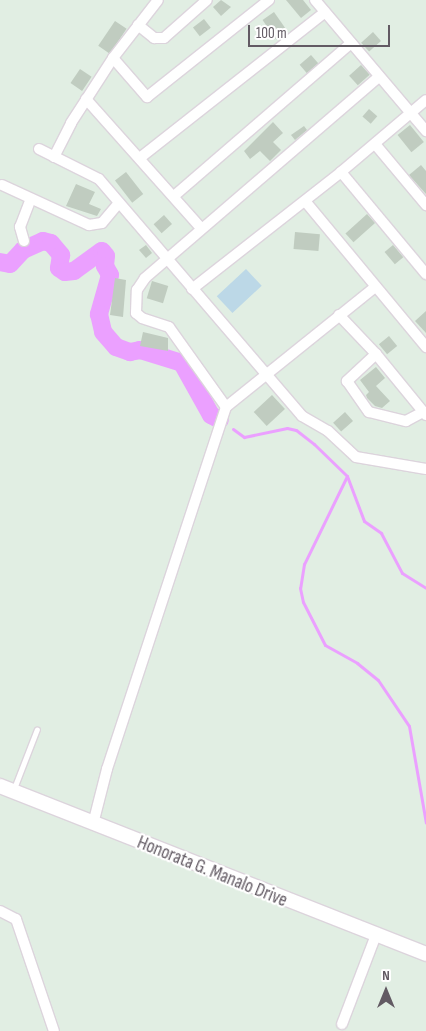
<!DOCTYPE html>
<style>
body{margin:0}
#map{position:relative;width:426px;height:1031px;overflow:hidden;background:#e1eee3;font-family:"Sofia Sans Condensed",sans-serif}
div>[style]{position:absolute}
.green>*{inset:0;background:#bcd8e7;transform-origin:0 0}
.stream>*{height:3px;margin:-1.5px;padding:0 1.5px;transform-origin:1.5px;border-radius:1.5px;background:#eba0ff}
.river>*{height:18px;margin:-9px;padding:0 9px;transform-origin:9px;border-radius:9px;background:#eba0ff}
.building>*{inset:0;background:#c0ccc0;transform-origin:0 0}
.roads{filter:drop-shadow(1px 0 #dcd4dc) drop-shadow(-1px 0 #dcd4dc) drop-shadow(0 1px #dcd4dc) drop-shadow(0 -1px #dcd4dc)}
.lane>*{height:5px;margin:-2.5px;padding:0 2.5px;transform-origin:2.5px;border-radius:2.5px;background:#fff}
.street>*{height:10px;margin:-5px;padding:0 5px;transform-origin:5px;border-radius:5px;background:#fff}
.secondary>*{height:14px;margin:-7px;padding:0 7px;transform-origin:7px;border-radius:7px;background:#fff}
span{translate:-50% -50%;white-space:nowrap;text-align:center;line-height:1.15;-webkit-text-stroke:4.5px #fff;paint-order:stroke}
.street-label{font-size:19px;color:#625a63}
.north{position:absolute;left:361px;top:966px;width:50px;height:50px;-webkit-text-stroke:4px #fff;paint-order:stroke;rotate:0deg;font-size:14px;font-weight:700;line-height:20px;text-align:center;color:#625a63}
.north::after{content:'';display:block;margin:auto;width:18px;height:22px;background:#625a63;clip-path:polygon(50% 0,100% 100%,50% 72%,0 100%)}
.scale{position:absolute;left:248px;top:25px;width:142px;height:22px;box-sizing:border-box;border:2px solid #625a63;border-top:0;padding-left:6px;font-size:15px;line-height:18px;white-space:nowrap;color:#625a63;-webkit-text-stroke:4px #fff;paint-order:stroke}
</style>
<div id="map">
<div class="green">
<i style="left:246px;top:269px;width:23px;height:40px;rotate:47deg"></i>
</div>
<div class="stream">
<i style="left:233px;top:429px;width:14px;rotate:36deg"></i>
<i style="left:244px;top:437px;width:44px;rotate:-11.8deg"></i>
<i style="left:287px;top:428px;width:9px;rotate:13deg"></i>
<i style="left:296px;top:430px;width:23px;rotate:38deg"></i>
<i style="left:314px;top:444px;width:46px;rotate:44.1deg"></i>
<i style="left:347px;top:476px;width:48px;rotate:69.3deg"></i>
<i style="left:364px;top:521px;width:21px;rotate:35deg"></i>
<i style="left:381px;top:533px;width:45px;rotate:62.3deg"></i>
<i style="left:402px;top:573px;width:28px;rotate:32deg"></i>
<i style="left:347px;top:476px;width:98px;rotate:116deg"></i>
<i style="left:304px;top:564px;width:24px;rotate:99deg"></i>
<i style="left:300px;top:588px;width:14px;rotate:78deg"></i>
<i style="left:303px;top:602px;width:48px;rotate:62.9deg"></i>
<i style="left:325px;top:645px;width:37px;rotate:29deg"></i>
<i style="left:357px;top:663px;width:27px;rotate:39deg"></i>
<i style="left:378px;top:680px;width:55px;rotate:56deg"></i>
<i style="left:409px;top:726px;width:98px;rotate:80.1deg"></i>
</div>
<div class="river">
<i style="left:0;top:262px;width:10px;rotate:11deg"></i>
<i style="left:10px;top:264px;width:19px;rotate:-47deg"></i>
<i style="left:23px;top:250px;width:22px;rotate:-24deg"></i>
<i style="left:43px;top:241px;width:8px;rotate:14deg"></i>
<i style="left:51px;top:243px;width:16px;rotate:50deg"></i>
<i style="left:61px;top:255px;width:13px;rotate:99deg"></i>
<i style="left:59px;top:268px;width:7px;rotate:34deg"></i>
<i style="left:65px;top:272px;width:9px;rotate:-6deg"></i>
<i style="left:74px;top:271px;width:34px;rotate:-36deg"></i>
<i style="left:102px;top:251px;width:6px;rotate:51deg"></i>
<i style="left:106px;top:256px;width:10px;rotate:96deg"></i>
<i style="left:105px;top:266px;width:10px;rotate:61deg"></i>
<i style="left:110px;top:275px;width:41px;rotate:105.8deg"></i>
<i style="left:99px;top:314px;width:18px;rotate:77deg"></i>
<i style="left:103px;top:332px;width:20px;rotate:49deg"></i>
<i style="left:116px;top:347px;width:15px;rotate:20deg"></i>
<i style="left:130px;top:352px;width:10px;rotate:-11deg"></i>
<i style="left:140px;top:350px;width:44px;rotate:17.2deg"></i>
<i style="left:182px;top:363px;width:60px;rotate:60.9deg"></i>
<i style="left:211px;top:415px;width:10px;rotate:29deg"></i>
</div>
<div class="building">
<i style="clip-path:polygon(221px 0,231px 7px,221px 16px,213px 7px)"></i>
<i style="clip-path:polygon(286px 0,303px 0,311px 10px,301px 18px)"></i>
<i style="left:274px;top:12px;width:24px;height:14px;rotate:55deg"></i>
<i style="left:204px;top:19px;width:11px;height:14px;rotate:52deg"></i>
<i style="left:115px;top:21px;width:14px;height:30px;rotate:34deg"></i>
<i style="left:373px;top:32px;width:12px;height:16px;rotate:48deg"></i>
<i style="left:311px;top:55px;width:11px;height:15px;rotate:49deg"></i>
<i style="left:361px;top:65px;width:13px;height:16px;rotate:48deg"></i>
<i style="left:80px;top:69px;width:14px;height:17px;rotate:34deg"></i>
<i style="left:369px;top:109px;width:11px;height:10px;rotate:41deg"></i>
<i style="clip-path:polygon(273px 122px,283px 133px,273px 142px,281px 150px,270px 161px,260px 151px,250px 159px,244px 151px)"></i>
<i style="left:410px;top:125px;width:22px;height:16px;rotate:51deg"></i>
<i style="clip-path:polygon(304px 126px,307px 130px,295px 140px,291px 135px)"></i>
<i style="clip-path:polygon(421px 165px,426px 171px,426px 194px,409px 175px)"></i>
<i style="left:126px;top:172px;width:28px;height:14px;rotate:52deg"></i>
<i style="clip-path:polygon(76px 184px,95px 192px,89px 204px,101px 209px,97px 216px,66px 206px)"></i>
<i style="left:367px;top:214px;width:12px;height:29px;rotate:48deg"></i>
<i style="left:164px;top:215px;width:12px;height:14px;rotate:48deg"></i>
<i style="left:295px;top:232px;width:25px;height:17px;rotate:5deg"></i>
<i style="clip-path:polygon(146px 245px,152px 253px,146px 258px,139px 250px)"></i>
<i style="left:393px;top:245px;width:16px;height:11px;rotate:50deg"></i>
<i style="clip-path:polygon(115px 278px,126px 280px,123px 317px,110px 315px)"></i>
<i style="left:152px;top:281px;width:17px;height:18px;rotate:17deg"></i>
<i style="clip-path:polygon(426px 311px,426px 333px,415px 321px)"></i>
<i style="clip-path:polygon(143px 332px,168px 338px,168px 351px,140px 346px)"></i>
<i style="left:389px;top:336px;width:13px;height:13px;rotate:51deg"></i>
<i style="clip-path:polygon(376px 367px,385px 378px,376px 386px,390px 401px,382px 408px,375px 406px,367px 398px,366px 395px,369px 392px,360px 380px)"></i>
<i style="left:272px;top:395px;width:19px;height:25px;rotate:47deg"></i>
<i style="left:345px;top:412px;width:12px;height:16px;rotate:48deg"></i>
</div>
<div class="roads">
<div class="lane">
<i style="left:13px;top:791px;width:66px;rotate:-68.8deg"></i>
</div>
<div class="street">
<i style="left:315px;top:0;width:172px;rotate:49.7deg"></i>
<i style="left:138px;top:25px;width:21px;rotate:39deg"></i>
<i style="left:154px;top:38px;width:10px"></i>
<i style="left:164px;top:38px;width:57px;rotate:-41.5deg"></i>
<i style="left:113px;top:58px;width:52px;rotate:48.9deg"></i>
<i style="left:147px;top:97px;width:156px;rotate:-38.5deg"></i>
<i style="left:86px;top:99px;width:173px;rotate:48.3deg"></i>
<i style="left:375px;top:144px;width:80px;rotate:50.1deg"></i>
<i style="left:39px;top:149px;width:67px;rotate:26.6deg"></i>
<i style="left:99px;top:179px;width:312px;rotate:49.4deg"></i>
<i style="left:302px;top:416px;width:30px;rotate:30deg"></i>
<i style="left:328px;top:431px;width:38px;rotate:43deg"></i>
<i style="left:356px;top:457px;width:71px;rotate:9.7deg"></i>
<i style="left:54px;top:157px;width:38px;rotate:-63deg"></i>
<i style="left:71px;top:123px;width:77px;rotate:-57.1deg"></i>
<i style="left:113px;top:58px;width:73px;rotate:-52.2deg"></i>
<i style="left:141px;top:157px;width:234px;rotate:-38.2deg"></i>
<i style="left:341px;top:172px;width:133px;rotate:50.2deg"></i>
<i style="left:2px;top:185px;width:96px;rotate:24.7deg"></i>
<i style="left:89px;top:225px;width:13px;rotate:-9deg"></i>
<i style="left:102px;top:223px;width:25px;rotate:-50deg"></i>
<i style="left:174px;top:196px;width:234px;rotate:-40.8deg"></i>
<i style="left:305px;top:201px;width:190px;rotate:50.3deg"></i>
<i style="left:24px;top:241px;width:15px;rotate:-106deg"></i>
<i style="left:20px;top:227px;width:30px;rotate:-69deg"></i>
<i style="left:192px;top:289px;width:189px;rotate:-38.1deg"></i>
<i style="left:341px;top:172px;width:111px;rotate:-40.3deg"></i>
<i style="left:339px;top:315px;width:54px;rotate:46.5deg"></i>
<i style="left:376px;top:354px;width:79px;rotate:50.7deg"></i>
<i style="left:376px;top:354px;width:40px;rotate:137deg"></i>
<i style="left:347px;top:381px;width:38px;rotate:55deg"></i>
<i style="left:369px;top:412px;width:38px;rotate:14deg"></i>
<i style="left:406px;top:421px;width:19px;rotate:-28deg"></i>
<i style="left:226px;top:407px;width:98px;rotate:-125.5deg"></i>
<i style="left:169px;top:327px;width:28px;rotate:-162deg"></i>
<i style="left:142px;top:318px;width:8px;rotate:-140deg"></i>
<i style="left:136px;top:313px;width:23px;rotate:-88deg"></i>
<i style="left:137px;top:290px;width:14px;rotate:-56deg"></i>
<i style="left:145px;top:278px;width:308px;rotate:-40.7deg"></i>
<i style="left:93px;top:824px;width:57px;rotate:-75.7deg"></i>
<i style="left:107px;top:769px;width:381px;rotate:-71.8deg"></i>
<i style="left:226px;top:407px;width:191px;rotate:-38.8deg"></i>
<i style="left:0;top:911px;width:18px;rotate:27deg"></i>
<i style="left:16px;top:919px;width:118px;rotate:71.3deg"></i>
<i style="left:342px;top:1024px;width:95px;rotate:-69.1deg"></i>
</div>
<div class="secondary">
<i style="left:0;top:786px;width:458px;rotate:21.5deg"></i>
</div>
</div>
<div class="street-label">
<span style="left:212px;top:872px;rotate:22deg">Honorata G. Manalo Drive</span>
</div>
<div class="north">N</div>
<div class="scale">100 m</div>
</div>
